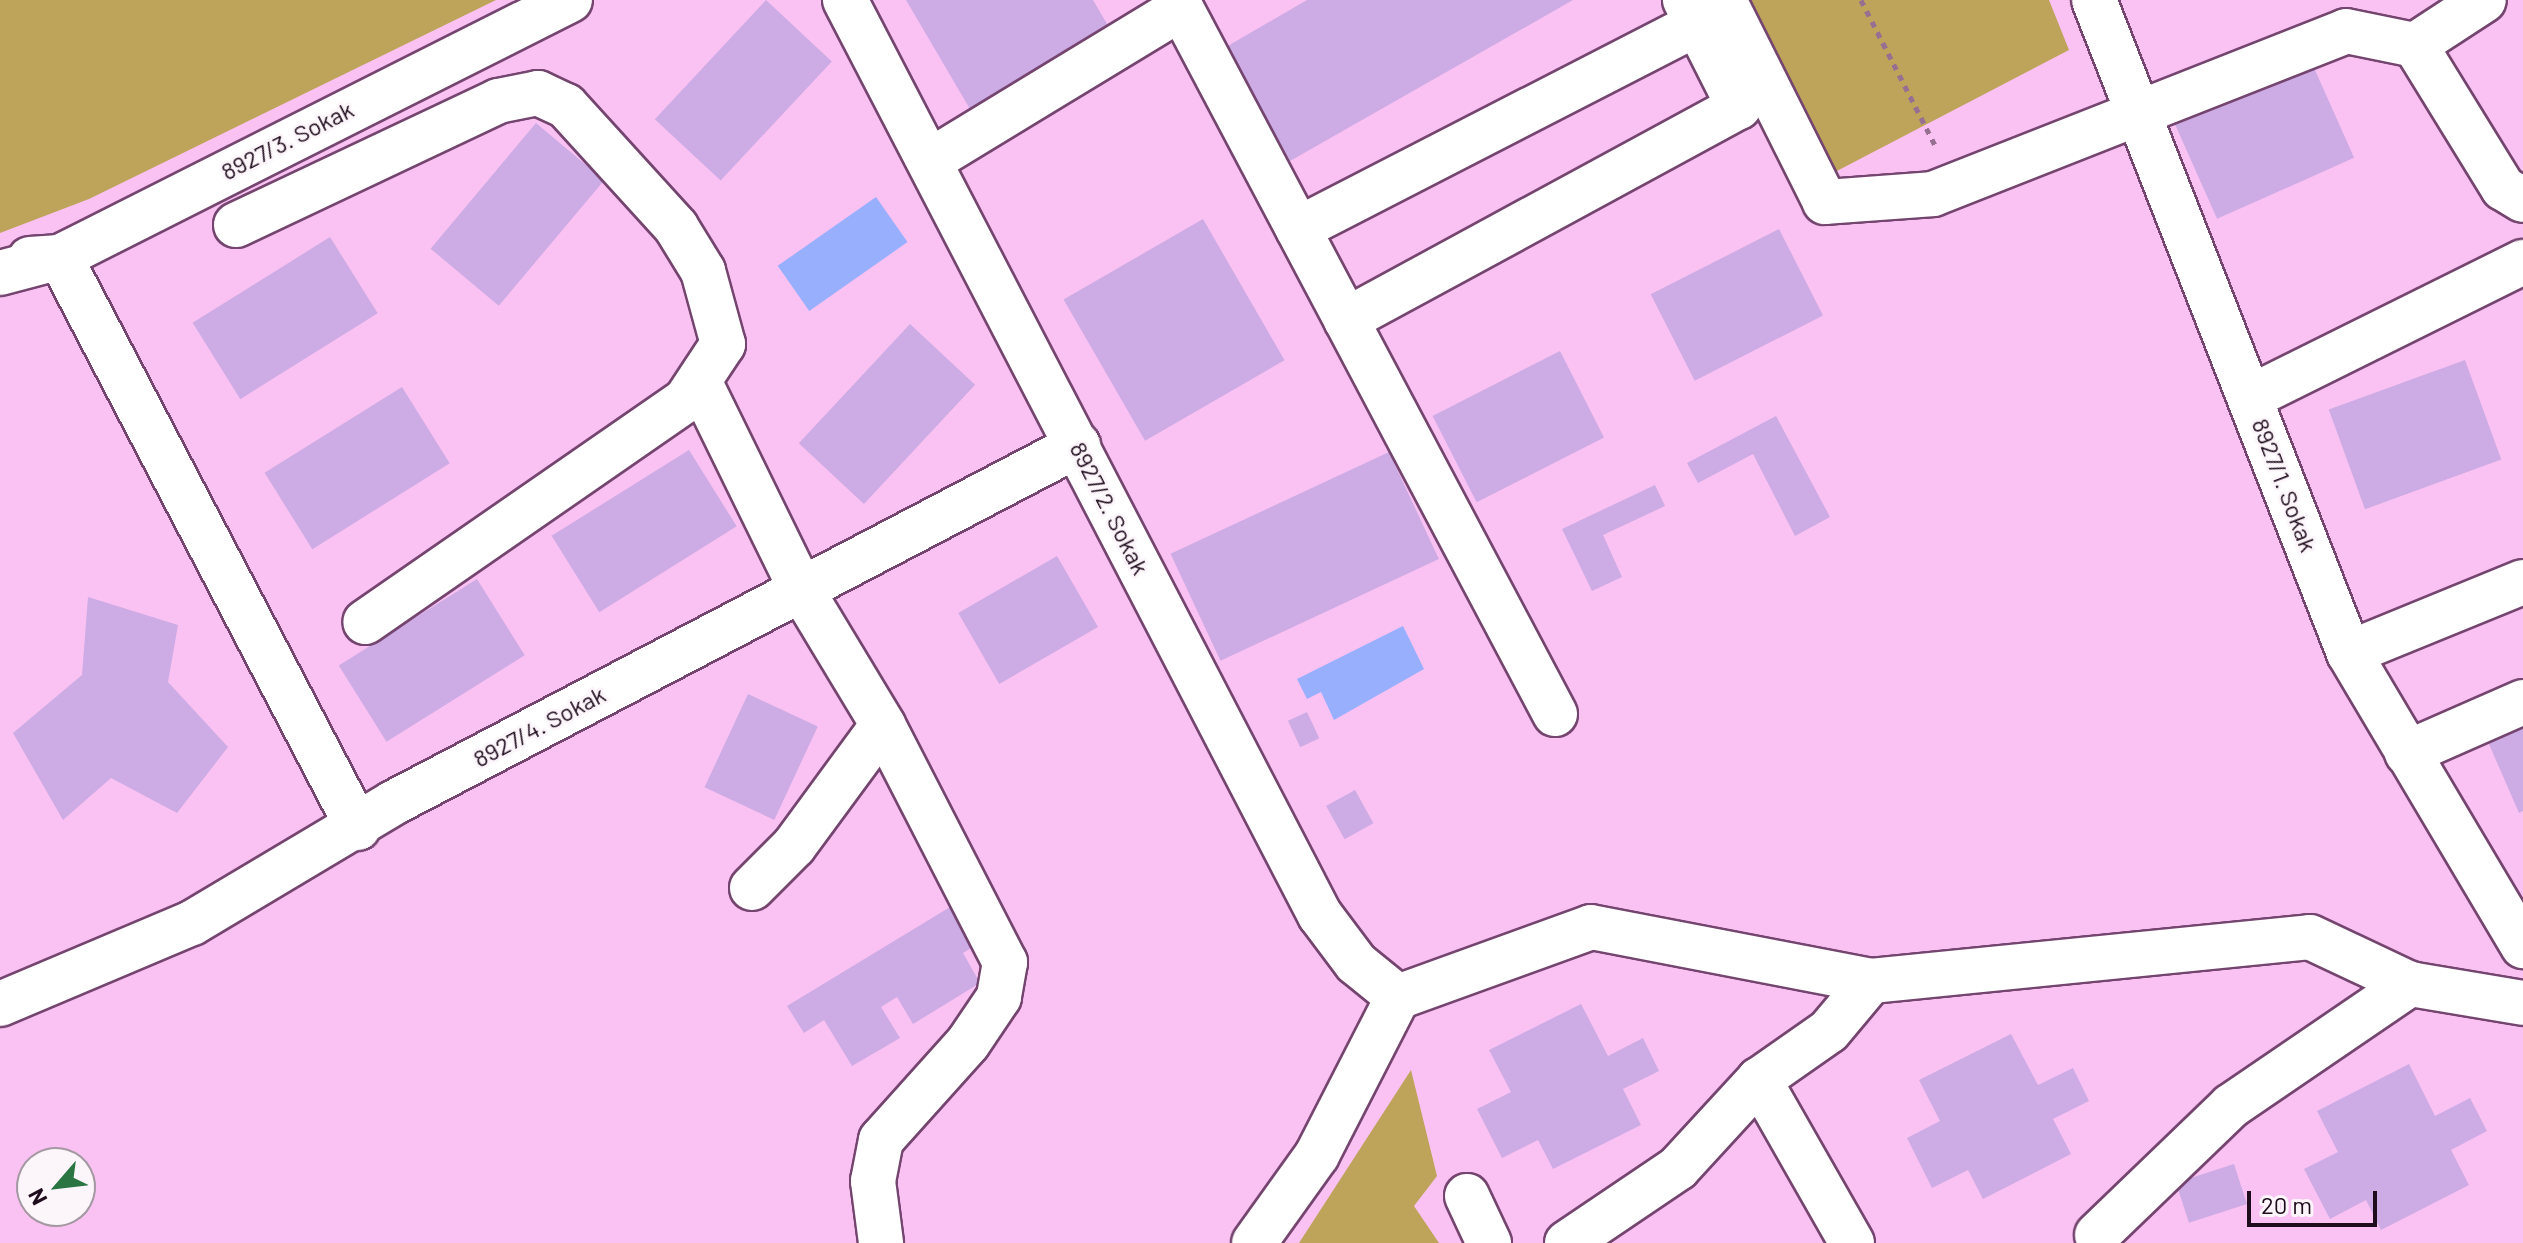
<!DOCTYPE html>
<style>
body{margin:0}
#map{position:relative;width:2523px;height:1243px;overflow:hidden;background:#fac2f2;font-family:Barlow,sans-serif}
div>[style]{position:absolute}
.green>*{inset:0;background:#bea45a}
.water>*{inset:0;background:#98affe;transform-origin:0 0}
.building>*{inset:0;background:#cdabe5;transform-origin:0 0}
.path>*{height:5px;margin-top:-2.5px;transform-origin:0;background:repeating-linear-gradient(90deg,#966f91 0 6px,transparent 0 12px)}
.roads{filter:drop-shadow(2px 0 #74456f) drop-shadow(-2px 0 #74456f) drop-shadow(0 2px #74456f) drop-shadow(0 -2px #74456f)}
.minor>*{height:44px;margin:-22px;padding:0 22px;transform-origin:22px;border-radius:22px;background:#fff}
span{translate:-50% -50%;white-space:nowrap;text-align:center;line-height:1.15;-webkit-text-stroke:6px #fcf6fb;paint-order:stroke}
.street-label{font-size:24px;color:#1f0c1d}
.north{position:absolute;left:16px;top:1147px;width:80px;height:80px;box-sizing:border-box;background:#fcf6fb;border:2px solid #a498a2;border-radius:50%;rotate:242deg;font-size:22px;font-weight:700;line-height:32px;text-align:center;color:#1f0c1d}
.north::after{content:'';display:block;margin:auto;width:28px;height:36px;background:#2b7543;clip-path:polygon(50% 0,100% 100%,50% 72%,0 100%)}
.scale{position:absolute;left:2247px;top:1191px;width:130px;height:36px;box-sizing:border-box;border:4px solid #1f0c1d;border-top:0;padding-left:10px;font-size:24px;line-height:28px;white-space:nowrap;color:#1f0c1d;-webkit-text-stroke:6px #fcf6fb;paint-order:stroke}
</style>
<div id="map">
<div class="green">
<i style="clip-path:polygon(0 0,496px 0,89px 199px,0 233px)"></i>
<i style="clip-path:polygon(1749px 0,2049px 0,2069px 50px,1833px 173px)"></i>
<i style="clip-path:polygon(1411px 1070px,1437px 1176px,1414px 1206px,1439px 1243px,1299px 1243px)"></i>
</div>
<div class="water">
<i style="left:876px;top:197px;width:55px;height:120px;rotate:55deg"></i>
<i style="clip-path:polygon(1403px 626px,1424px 669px,1334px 720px,1321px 692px,1307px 699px,1297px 679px)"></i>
</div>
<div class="building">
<i style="left:766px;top:0;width:90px;height:163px;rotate:43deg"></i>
<i style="clip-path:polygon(906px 0,1093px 0,1117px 41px,977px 121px)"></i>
<i style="clip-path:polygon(1307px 0,1573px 0,1290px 161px,1226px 47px)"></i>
<i style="left:2311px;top:61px;width:106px;height:150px;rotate:66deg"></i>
<i style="left:536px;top:123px;width:89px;height:164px;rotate:40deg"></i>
<i style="left:1203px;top:219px;width:163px;height:161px;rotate:60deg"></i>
<i style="left:1779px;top:229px;width:97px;height:144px;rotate:63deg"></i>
<i style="left:330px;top:237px;width:90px;height:162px;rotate:58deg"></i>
<i style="left:910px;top:324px;width:89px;height:163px;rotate:43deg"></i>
<i style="left:1560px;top:351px;width:97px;height:143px;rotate:63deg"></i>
<i style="left:2465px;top:360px;width:106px;height:145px;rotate:70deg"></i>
<i style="left:402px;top:387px;width:90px;height:162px;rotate:58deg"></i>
<i style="clip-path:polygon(1776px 416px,1830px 517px,1795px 536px,1753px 454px,1698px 483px,1687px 463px)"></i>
<i style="left:689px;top:450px;width:90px;height:162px;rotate:58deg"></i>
<i style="left:1389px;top:452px;width:118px;height:241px;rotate:65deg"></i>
<i style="clip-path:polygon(1655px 485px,1665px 506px,1603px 535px,1622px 577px,1592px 591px,1562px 529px)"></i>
<i style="left:1057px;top:556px;width:82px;height:114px;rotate:60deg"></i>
<i style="left:477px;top:579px;width:90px;height:163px;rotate:58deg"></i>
<i style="clip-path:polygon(88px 597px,178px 625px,168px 682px,228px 747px,177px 813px,111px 778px,63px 820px,13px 733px,82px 675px)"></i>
<i style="left:748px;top:694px;width:77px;height:103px;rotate:25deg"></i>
<i style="left:1307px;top:712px;width:29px;height:21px;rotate:65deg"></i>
<i style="clip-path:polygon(2523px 718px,2523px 811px,2519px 813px,2485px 735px)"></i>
<i style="left:1355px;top:790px;width:38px;height:33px;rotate:61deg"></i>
<i style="clip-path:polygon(960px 901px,984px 940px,963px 953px,980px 983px,913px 1024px,897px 997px,881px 1007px,900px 1038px,852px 1066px,824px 1020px,804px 1033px,787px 1006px)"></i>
<i style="clip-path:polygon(1581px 1004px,1608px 1056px,1643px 1038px,1659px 1071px,1623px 1089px,1641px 1125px,1553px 1169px,1538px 1140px,1502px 1158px,1477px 1109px,1511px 1092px,1489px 1050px)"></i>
<i style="clip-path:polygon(2011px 1034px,2038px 1085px,2073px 1068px,2089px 1101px,2053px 1119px,2071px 1154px,1983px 1199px,1968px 1170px,1932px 1188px,1907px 1138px,1940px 1121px,1919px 1080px)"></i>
<i style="clip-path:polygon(2409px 1064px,2435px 1116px,2470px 1098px,2487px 1131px,2451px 1150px,2469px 1185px,2381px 1230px,2366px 1200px,2330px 1219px,2304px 1169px,2338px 1152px,2317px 1111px)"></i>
<i style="left:2234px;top:1164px;width:42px;height:61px;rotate:72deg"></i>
</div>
<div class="path">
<i style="left:1861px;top:0;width:163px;rotate:63deg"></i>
</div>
<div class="roads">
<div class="minor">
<i style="left:845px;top:0;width:1031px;rotate:62.57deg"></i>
<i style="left:1320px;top:915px;width:60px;rotate:53.1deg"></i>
<i style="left:1356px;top:963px;width:54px;rotate:39deg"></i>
<i style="left:1724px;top:0;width:226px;rotate:63.4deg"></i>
<i style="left:1825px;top:202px;width:108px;rotate:-4.2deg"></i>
<i style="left:1933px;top:194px;width:444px;rotate:-21.5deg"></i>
<i style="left:2346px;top:31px;width:70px;rotate:11.5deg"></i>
<i style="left:2415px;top:45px;width:168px;rotate:58.4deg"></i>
<i style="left:2503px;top:188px;width:23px;rotate:31deg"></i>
<i style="left:2094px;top:0;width:701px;rotate:68.67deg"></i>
<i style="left:2349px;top:653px;width:341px;rotate:59.3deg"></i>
<i style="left:2415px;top:45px;width:82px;rotate:-33.1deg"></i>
<i style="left:933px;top:159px;width:290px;rotate:-31.3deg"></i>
<i style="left:1181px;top:8px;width:799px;rotate:62.09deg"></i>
<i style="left:236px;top:225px;width:290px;rotate:-25.3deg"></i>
<i style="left:498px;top:101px;width:41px;rotate:-11.3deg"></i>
<i style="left:538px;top:93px;width:31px;rotate:25deg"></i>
<i style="left:566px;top:106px;width:164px;rotate:47.7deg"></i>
<i style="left:676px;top:227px;width:52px;rotate:58.5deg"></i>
<i style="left:703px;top:271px;width:76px;rotate:74.7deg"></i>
<i style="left:723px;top:344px;width:67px;rotate:123.5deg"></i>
<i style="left:686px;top:400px;width:390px;rotate:145.3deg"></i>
<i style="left:1298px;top:229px;width:449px;rotate:-27.2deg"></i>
<i style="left:30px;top:259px;width:30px;rotate:-4deg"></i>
<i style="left:60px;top:257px;width:571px;rotate:-26.74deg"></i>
<i style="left:0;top:273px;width:62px;rotate:-14.9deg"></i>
<i style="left:60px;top:257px;width:644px;rotate:62.44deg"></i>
<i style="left:1346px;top:320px;width:447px;rotate:-28.5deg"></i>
<i style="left:1739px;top:107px;width:120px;rotate:-116.8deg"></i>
<i style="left:700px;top:383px;width:229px;rotate:63.9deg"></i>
<i style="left:801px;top:589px;width:159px;rotate:58.9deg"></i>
<i style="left:883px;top:725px;width:267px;rotate:62.8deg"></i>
<i style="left:1005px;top:962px;width:36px;rotate:100deg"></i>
<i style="left:999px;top:997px;width:55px;rotate:124deg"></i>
<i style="left:968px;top:1043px;width:130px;rotate:131.9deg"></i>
<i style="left:881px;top:1140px;width:42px;rotate:101deg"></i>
<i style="left:873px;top:1181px;width:63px;rotate:82.6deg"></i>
<i style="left:2251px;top:397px;width:304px;rotate:-26.4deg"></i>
<i style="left:2349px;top:653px;width:188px;rotate:-22.2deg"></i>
<i style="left:2407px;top:753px;width:127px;rotate:-23.7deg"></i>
<i style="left:752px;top:888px;width:59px;rotate:-45deg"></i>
<i style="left:794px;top:846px;width:150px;rotate:-53.7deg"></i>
<i style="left:0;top:1004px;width:208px;rotate:-22.9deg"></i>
<i style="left:192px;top:923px;width:234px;rotate:-30.8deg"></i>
<i style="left:393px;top:803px;width:773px;rotate:-27.59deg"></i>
<i style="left:1467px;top:1196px;width:52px;rotate:64.9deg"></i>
<i style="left:2097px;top:1235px;width:186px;rotate:-43.9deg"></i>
<i style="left:2231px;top:1106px;width:217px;rotate:-34.3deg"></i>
<i style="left:1254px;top:1243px;width:108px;rotate:-54.4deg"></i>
<i style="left:1317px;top:1155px;width:178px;rotate:-62.9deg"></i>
<i style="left:1398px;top:997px;width:205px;rotate:-19.9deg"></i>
<i style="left:1591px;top:927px;width:285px;rotate:10.9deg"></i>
<i style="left:1871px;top:981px;width:441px;rotate:-5.7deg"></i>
<i style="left:2310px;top:937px;width:110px;rotate:25.2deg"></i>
<i style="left:2410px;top:984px;width:115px;rotate:9.5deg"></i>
<i style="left:1567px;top:1243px;width:134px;rotate:-34deg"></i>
<i style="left:1678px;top:1168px;width:120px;rotate:-47.4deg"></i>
<i style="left:1852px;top:1243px;width:188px;rotate:-119.7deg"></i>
<i style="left:1759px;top:1080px;width:85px;rotate:-35deg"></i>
<i style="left:1829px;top:1031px;width:65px;rotate:-50deg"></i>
</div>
</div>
<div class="street-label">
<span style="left:287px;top:140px;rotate:-27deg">8927/3. Sokak</span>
<span style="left:2285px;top:485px;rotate:69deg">8927/1. Sokak</span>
<span style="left:1110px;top:508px;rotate:63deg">8927/2. Sokak</span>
<span style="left:539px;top:726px;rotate:-28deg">8927/4. Sokak</span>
</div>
<div class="north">N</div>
<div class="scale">20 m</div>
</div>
